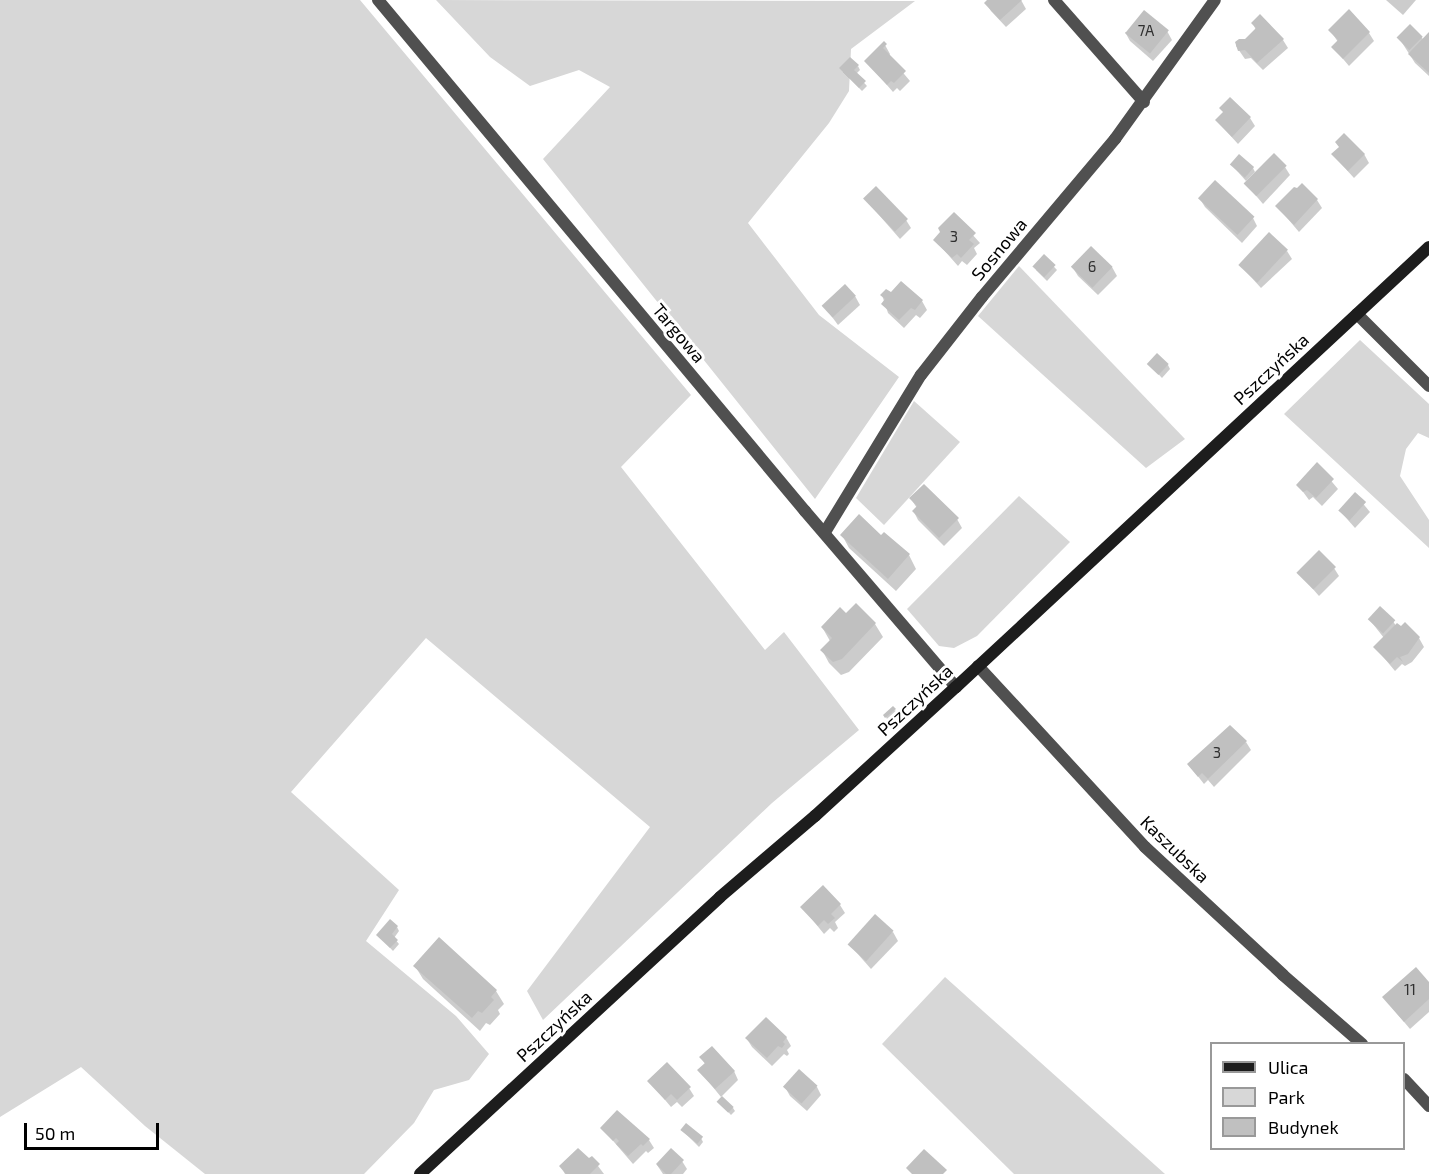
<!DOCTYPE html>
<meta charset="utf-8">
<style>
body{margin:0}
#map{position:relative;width:1429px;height:1174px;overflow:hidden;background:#fff;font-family:"Exo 2",sans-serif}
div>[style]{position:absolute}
.green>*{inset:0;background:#d7d7d7}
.shadow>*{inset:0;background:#0003}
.building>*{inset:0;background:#c0c0c0;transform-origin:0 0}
.street>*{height:12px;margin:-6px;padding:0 6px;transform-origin:6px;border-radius:6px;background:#505050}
.secondary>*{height:12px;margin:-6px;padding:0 6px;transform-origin:6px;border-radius:6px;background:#1d1d1d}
span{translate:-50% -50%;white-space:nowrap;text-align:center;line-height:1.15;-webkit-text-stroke:6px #fff;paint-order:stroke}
.number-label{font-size:15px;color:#303030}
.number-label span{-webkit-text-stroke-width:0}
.street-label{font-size:18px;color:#000}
.legend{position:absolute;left:1210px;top:1042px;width:195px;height:108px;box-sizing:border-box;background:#fff;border:2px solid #999;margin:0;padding:8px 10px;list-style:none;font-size:18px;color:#000}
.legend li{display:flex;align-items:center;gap:12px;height:30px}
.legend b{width:30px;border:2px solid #999}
.scale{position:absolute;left:24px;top:1123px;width:135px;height:27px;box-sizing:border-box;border:3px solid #000;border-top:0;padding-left:8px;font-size:18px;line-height:21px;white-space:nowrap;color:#000;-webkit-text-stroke:4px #fff;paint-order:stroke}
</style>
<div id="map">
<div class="green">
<i style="clip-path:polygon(0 0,360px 0,691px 395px,621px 467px,765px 650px,784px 632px,859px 730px,772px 803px,543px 1020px,527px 991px,650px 827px,426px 638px,291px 792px,399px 890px,366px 941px,456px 1016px,489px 1054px,469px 1080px,434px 1090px,414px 1123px,364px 1174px,205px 1174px,145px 1126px,81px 1067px,0 1117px)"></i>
<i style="clip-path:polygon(436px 0,915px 1px,851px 49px,849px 91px,829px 123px,748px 223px,819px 315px,899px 377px,815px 499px,543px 159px,610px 87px,579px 70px,530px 86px,490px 57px)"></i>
<i style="clip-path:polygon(1019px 266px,1185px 439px,1146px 468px,978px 316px)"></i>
<i style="clip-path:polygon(1360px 340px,1429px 404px,1429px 438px,1418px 433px,1406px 449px,1400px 476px,1429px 520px,1429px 548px,1284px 414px)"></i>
<i style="clip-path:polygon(914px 401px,960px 442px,884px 525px,856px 498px)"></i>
<i style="clip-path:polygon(1019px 496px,1070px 542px,977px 636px,954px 648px,939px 646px,907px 609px)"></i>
<i style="clip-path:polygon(945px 977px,1165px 1174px,1014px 1174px,882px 1044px)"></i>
</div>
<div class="shadow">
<i style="clip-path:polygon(989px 0,1021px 0,1026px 9px,1006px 27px,991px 11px,986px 3px)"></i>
<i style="clip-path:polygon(1386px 0,1416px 0,1403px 15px)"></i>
<i style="clip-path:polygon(1253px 24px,1283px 40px,1288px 48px,1263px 70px,1251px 58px,1245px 59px,1236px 46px,1236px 43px,1245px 41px,1256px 30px)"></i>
<i style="clip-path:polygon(1410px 26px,1424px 40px,1429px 34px,1429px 76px,1415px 63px,1399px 38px)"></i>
<i style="clip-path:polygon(1330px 30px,1369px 33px,1374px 41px,1349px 66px,1333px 47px,1338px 42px)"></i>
<i style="clip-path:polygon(1167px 31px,1172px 40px,1153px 61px,1130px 41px,1125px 32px)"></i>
<i style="clip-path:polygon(885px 45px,890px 54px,889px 56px,910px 81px,900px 91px,897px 88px,893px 92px,866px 61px)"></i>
<i style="clip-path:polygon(858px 66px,860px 70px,856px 74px,867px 86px,862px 91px,843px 72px)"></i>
<i style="clip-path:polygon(1221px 108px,1250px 118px,1255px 126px,1238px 144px,1217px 121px,1224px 113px)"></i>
<i style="clip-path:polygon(1340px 147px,1364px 154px,1369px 163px,1354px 178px,1333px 155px)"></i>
<i style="clip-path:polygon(1231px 164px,1253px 168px,1255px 172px,1246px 181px)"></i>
<i style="clip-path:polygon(1285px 167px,1290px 175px,1263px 204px,1247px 185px)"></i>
<i style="clip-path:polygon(865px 199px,906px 220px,911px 228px,900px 239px)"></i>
<i style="clip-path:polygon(1200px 199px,1253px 218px,1257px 226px,1242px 243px,1205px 207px)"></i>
<i style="clip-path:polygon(1317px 200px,1322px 208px,1299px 232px,1277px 206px)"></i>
<i style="clip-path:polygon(954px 214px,980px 243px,974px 248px,977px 254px,967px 265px,962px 261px,958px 266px,935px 240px)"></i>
<i style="clip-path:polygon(1287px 251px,1292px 259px,1261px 288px,1240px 265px)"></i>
<i style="clip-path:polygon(1044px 256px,1057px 270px,1047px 281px,1036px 270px)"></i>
<i style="clip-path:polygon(1112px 267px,1117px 276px,1098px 295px,1078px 276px,1073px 268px)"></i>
<i style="clip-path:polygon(902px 283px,922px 301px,927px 310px,920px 318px,916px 315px,904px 328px,888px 313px,882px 295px,891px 294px)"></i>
<i style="clip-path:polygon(855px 296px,860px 305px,838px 325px,824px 306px)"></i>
<i style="clip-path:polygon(1149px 364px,1168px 365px,1170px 369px,1162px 378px)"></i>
<i style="clip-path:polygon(1317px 464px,1338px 489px,1322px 506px,1313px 497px,1309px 500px,1298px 485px)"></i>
<i style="clip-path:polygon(1355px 494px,1370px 512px,1355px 528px,1340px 511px)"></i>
<i style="clip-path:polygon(911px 499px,957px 519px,962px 528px,944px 546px,918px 520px,914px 512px,917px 508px)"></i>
<i style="clip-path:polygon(884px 534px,909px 555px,916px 569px,896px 591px,849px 548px,842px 535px,881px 537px)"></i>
<i style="clip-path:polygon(1334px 568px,1339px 576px,1319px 596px,1299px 573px)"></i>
<i style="clip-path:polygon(856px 605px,875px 624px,883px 637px,849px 672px,841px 675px,829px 663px,822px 650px,830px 641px,822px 627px,847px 615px)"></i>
<i style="clip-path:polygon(1369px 619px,1393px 621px,1396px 626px,1419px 638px,1424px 647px,1412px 662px,1405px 666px,1402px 664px,1395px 671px,1375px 647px,1384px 638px)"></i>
<i style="clip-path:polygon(895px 710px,897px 713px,888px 721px,885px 715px)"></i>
<i style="clip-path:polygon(1246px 742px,1251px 750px,1214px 787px,1208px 780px,1204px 784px,1189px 765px)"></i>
<i style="clip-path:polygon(840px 905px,845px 913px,835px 922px,838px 928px,834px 932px,830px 928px,824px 934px,802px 907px)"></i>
<i style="clip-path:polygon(397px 927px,399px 931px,394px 938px,399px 944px,393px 951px,378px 935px)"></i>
<i style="clip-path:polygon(893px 932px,898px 941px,871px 969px,849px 944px)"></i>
<i style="clip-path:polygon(415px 966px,496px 991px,504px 1004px,498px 1010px,500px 1014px,490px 1025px,486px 1023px,480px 1031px,423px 979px)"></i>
<i style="clip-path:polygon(1429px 984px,1429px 1012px,1410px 1029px,1384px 998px)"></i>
<i style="clip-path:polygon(786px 1037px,791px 1046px,787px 1050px,789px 1054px,787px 1056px,784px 1054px,772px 1066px,752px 1047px,747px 1039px)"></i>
<i style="clip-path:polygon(701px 1058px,734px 1071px,738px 1080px,721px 1097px,699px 1070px,705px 1064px)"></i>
<i style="clip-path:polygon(649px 1081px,689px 1088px,694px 1096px,682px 1107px,677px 1102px,671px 1107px)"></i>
<i style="clip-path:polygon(785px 1087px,817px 1087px,821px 1095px,807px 1111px,790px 1096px)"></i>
<i style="clip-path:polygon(719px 1102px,733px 1108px,735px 1111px,731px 1115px)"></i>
<i style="clip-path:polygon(602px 1128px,649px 1140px,654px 1148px,648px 1153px,646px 1151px,633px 1164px)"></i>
<i style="clip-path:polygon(682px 1130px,701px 1138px,703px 1142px,699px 1147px)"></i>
<i style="clip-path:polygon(592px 1158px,604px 1174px,565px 1174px,561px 1167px)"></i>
<i style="clip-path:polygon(682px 1161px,687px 1169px,683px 1174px,663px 1174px,657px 1165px)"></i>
</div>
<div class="building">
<i style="clip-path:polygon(987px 0,1022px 0,1000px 20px,984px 3px)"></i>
<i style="clip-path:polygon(1349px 9px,1370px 32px,1343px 59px,1331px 47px,1338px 40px,1328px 30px)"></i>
<i style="left:1144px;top:10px;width:32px;height:30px;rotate:39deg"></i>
<i style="clip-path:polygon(1260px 14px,1284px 39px,1257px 63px,1245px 50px,1238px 51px,1235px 42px,1239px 39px,1245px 39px,1256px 28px,1251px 23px)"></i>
<i style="left:1410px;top:24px;width:18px;height:19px;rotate:45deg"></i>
<i style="clip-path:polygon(1429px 32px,1429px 73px,1408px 54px)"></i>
<i style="clip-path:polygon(884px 41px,887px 44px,883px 48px,906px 71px,894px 83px,891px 81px,887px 85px,864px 61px)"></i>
<i style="clip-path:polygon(850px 57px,859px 65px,854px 70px,866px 81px,859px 88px,839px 68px)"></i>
<i style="clip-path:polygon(1230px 97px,1251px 117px,1232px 137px,1215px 120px,1223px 112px,1219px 108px)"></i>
<i style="clip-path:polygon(1344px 133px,1365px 154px,1348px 171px,1331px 154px,1339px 147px,1335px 142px)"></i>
<i style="left:1274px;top:153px;width:18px;height:43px;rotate:45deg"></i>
<i style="left:1239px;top:154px;width:20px;height:14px;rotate:41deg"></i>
<i style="left:1215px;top:180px;width:54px;height:25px;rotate:43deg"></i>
<i style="clip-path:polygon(1302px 183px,1318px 199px,1294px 225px,1275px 206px,1294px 187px,1297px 188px)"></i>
<i style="left:876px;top:186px;width:46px;height:18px;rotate:46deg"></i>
<i style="clip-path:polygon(954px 212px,976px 233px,969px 240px,974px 244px,961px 258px,957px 254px,952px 258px,933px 240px,940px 232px,938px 228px)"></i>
<i style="left:1269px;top:232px;width:26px;height:45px;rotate:43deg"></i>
<i style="left:1091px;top:246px;width:30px;height:29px;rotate:44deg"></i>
<i style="left:1044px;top:254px;width:16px;height:17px;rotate:43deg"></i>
<i style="clip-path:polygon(901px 281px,923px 300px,915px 310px,911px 308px,899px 320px,881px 304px,885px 299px,880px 295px,886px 289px,891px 292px)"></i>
<i style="left:845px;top:284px;width:16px;height:32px;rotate:47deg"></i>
<i style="left:1157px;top:353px;width:16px;height:15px;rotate:43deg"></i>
<i style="clip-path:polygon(1317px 462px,1334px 479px,1316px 498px,1307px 490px,1303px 492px,1296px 485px)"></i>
<i style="clip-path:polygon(924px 484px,959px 518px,939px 538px,912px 511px,917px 506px,909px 498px)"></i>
<i style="left:1355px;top:492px;width:15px;height:25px;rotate:42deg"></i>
<i style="clip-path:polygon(859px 514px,881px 535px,884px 532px,910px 554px,888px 579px,840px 535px)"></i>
<i style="left:1319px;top:550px;width:24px;height:32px;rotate:45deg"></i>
<i style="clip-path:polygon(856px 603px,876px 623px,842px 659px,833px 662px,820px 650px,832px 638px,821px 627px,840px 607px,846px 613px)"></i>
<i style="left:1380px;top:606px;width:21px;height:18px;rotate:43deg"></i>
<i style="clip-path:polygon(1405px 622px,1420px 637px,1408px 654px,1400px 657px,1403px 662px,1397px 657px,1390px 664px,1373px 647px,1397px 623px,1401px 626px)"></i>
<i style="clip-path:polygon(893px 706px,896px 709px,885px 718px,883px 715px)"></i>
<i style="clip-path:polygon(1230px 725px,1247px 741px,1208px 779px,1202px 773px,1198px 777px,1187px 764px)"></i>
<i style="clip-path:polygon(823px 885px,841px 904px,831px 914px,835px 918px,828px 924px,824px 920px,818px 926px,800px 907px)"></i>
<i style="left:875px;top:914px;width:25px;height:41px;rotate:42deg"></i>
<i style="clip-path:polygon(390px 919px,398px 926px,392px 934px,398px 940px,390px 948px,376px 935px)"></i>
<i style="clip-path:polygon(439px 937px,497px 990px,491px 997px,494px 1000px,482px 1013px,478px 1011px,472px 1018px,413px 966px)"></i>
<i style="clip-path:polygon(1416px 967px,1429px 982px,1429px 999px,1404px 1022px,1382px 997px)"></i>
<i style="clip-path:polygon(766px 1017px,787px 1037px,783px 1042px,785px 1044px,782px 1048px,778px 1046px,767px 1058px,745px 1038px)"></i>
<i style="clip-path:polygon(712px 1046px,735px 1071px,715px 1089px,697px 1070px,705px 1063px,699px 1057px)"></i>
<i style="clip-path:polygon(667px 1062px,691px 1087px,677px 1100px,671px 1094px,665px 1100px,647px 1081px)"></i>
<i style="left:799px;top:1069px;width:25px;height:24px;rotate:42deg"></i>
<i style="left:722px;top:1096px;width:16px;height:8px;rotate:43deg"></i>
<i style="clip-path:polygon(617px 1110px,650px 1139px,643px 1146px,641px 1144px,628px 1156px,616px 1144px,619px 1141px,616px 1138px,613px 1141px,600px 1128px)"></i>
<i style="left:686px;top:1123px;width:22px;height:9px;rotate:39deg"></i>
<i style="clip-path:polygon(578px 1148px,589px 1158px,592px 1156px,600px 1164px,590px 1174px,566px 1174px,559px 1166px)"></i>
<i style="clip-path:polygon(671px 1148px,684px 1160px,671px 1174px,666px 1174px,656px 1164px)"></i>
<i style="clip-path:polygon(924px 1149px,947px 1170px,943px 1174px,912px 1174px,906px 1168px)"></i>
</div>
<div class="street">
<i style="left:378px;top:0;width:666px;rotate:50.12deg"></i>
<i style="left:805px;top:511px;width:232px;rotate:49.4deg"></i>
<i style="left:1054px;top:0;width:136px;rotate:48.6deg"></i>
<i style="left:1357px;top:314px;width:102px;rotate:45deg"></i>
<i style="left:825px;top:532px;width:184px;rotate:-58.6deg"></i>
<i style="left:921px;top:375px;width:99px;rotate:-52deg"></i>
<i style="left:982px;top:297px;width:207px;rotate:-49.9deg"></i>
<i style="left:1115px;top:139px;width:171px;rotate:-54.3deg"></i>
<i style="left:978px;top:666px;width:246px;rotate:47.3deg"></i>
<i style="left:1145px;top:847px;width:188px;rotate:42.8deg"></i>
<i style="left:1283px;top:975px;width:105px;rotate:41.1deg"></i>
<i style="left:1404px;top:1079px;width:37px;rotate:47deg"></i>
</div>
<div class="secondary">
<i style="left:420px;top:1174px;width:408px;rotate:-42.7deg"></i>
<i style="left:720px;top:897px;width:125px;rotate:-40.5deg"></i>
<i style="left:815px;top:816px;width:191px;rotate:-42.5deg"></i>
<i style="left:956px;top:687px;width:646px;rotate:-42.93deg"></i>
</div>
<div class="number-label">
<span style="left:1146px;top:31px">7A</span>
<span style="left:954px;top:237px">3</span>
<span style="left:1092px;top:267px">6</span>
<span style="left:1217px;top:753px">3</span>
<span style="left:1410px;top:990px">11</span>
</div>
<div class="street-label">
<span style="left:999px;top:249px;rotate:-50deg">Sosnowa</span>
<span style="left:679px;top:333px;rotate:50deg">Targowa</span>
<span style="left:1271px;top:369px;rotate:-43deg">Pszczyńska</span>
<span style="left:915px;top:700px;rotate:-43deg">Pszczyńska</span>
<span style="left:1175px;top:849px;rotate:44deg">Kaszubska</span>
<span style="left:554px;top:1026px;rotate:-43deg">Pszczyńska</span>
</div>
<ul class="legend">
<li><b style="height:8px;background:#1d1d1d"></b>Ulica</li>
<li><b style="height:16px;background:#d7d7d7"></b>Park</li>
<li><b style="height:16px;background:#c0c0c0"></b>Budynek</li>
</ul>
<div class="scale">50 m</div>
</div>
